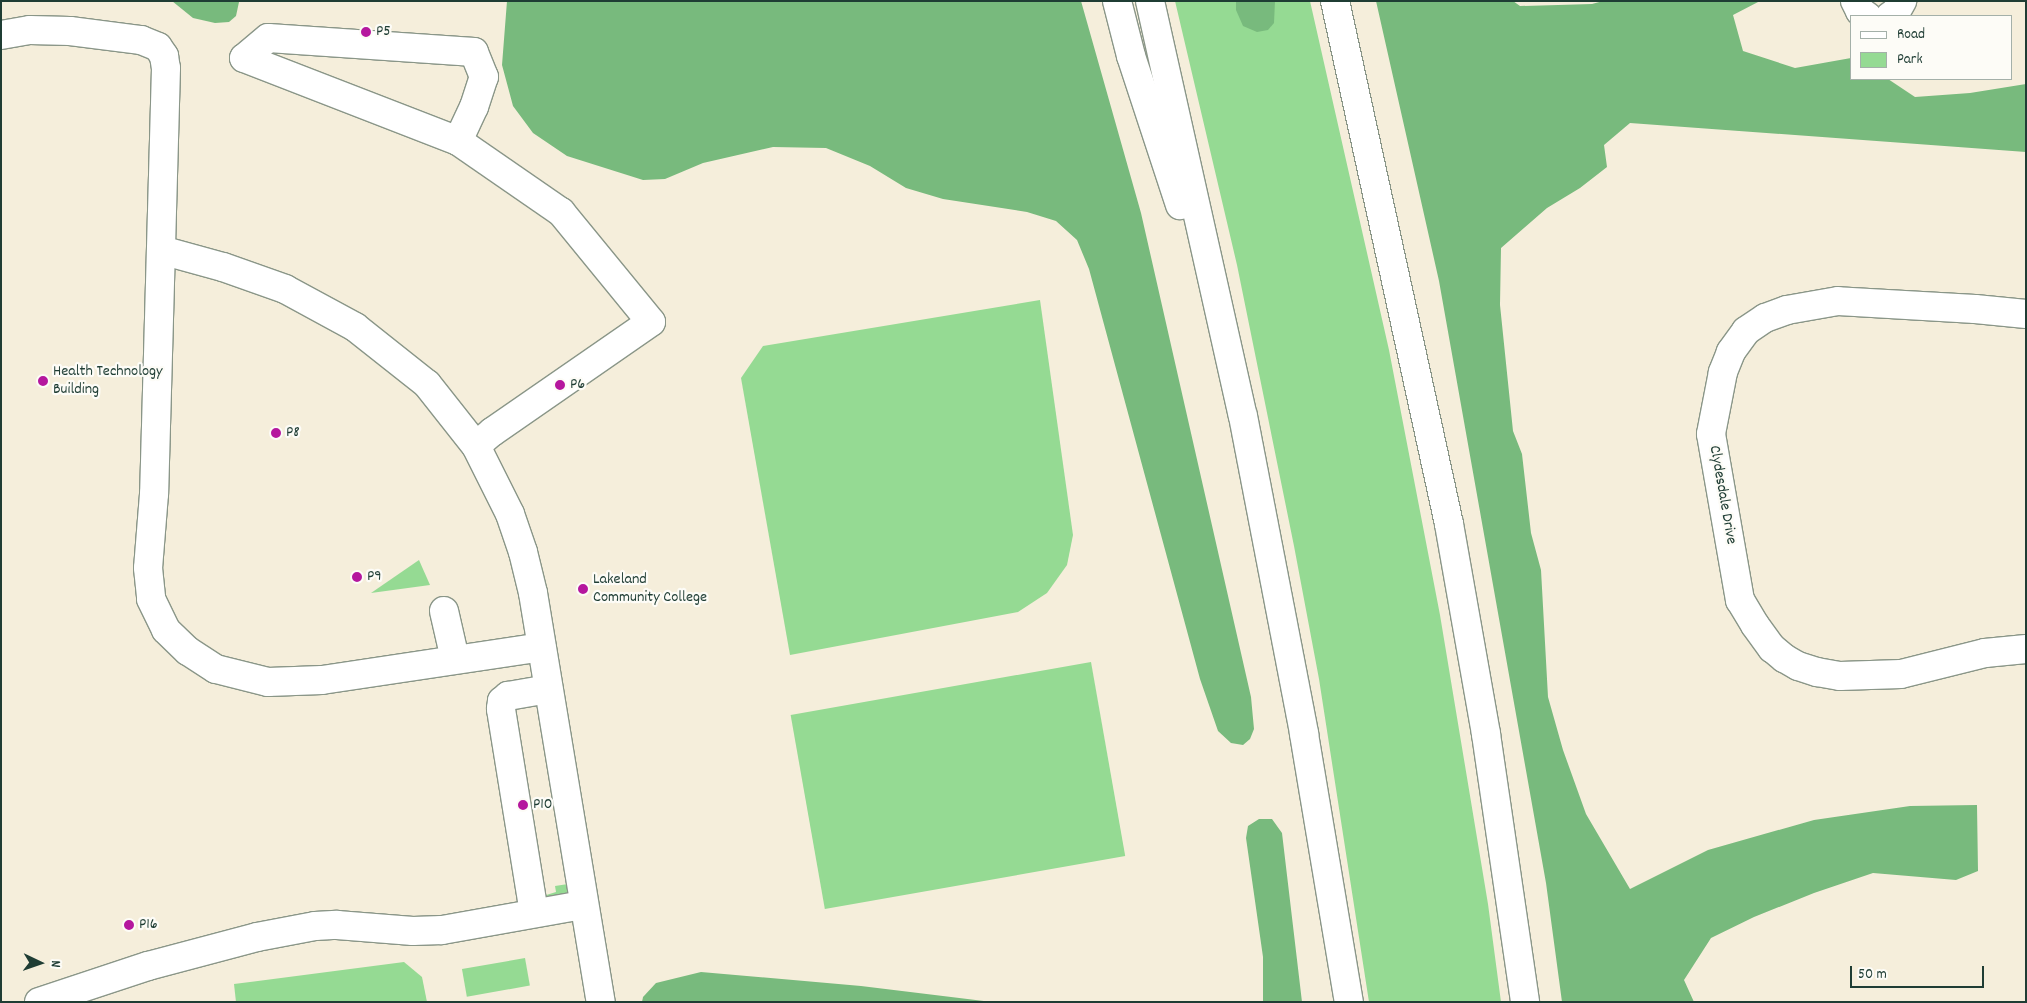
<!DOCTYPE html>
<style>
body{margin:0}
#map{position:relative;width:2027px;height:1003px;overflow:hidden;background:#f5eedb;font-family:Dekko,sans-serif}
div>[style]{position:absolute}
.green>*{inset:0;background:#95da93;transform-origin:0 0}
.forest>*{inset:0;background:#78ba7d}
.roads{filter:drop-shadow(1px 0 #8a9688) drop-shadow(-1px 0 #8a9688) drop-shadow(0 1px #8a9688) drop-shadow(0 -1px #8a9688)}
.minor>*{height:28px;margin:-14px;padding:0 14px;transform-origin:14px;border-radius:14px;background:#fff}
.highway>*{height:28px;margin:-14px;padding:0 14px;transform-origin:14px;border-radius:14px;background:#fff}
.dots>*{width:14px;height:14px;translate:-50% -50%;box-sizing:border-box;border:2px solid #fdfcf7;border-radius:50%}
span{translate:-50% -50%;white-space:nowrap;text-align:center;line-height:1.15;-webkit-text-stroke:4.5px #fdfcf7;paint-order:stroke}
.poi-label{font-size:16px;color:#1f3d34}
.left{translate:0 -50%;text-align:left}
.street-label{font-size:16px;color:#1f3d34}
.frame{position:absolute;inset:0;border:2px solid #1f3d34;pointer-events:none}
.legend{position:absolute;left:1850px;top:15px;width:162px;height:65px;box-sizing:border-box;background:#fdfcf7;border:1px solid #a4b0a9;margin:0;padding:6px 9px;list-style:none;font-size:15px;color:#1f3d34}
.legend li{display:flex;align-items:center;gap:10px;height:25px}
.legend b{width:25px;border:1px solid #a4b0a9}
.north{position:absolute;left:15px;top:938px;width:50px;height:50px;-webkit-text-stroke:4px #fdfcf7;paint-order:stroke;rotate:93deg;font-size:14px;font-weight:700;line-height:20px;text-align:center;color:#1f3d34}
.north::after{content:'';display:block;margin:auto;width:18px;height:22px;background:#1f3d34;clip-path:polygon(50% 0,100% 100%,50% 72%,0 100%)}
.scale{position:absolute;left:1850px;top:966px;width:134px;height:22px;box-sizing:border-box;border:2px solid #1f3d34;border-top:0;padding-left:6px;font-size:15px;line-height:18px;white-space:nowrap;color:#1f3d34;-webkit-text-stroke:4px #fdfcf7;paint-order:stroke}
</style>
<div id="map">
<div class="green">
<i style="clip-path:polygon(1175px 1px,1310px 1px,1389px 350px,1440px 615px,1488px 904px,1501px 1002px,1369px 1002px,1319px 679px,1294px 546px,1237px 265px)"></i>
<i style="clip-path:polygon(1040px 300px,1073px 535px,1067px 565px,1047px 593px,1018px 612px,790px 655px,741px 378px,763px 346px)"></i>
<i style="clip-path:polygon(419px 560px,430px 585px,371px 593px)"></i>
<i style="left:1091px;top:662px;width:197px;height:305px;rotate:80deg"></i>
<i style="clip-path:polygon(568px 884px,570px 887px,563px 898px,554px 902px,543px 896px,556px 892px,555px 886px)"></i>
<i style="left:525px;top:958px;width:28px;height:64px;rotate:80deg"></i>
<i style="clip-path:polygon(404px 962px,422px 977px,427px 1002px,236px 1002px,234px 984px)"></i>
</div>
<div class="forest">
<i style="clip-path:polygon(172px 1px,239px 1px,239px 2px,236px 16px,229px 22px,215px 23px,193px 18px)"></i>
<i style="clip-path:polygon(507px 1px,1081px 1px,1141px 213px,1251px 697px,1254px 729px,1250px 739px,1243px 745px,1231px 743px,1218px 731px,1200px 679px,1089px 269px,1077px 240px,1056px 221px,1027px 212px,943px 199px,906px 188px,870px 166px,826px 148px,773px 147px,703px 163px,665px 179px,643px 180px,567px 156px,533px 133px,513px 106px,502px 65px)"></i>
<i style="clip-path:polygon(1236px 1px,1275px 1px,1274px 23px,1268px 30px,1257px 32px,1243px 26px,1236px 10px)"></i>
<i style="clip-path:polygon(1376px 1px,1513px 1px,1520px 6px,1592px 4px,1603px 1px,1760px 1px,1733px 15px,1743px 51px,1795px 68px,1851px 58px,1851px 79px,1888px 79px,1915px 97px,1970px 93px,2026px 84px,2026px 152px,1630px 123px,1604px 145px,1607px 167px,1580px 188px,1547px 208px,1501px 248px,1500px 305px,1513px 431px,1522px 454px,1531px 533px,1541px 570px,1548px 697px,1563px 750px,1586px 814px,1630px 889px,1708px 850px,1814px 820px,1910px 806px,1977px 805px,1978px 871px,1956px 880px,1873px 873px,1814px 893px,1754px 917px,1711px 938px,1684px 980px,1694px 1002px,1562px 1002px,1546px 883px,1439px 281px)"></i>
<i style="clip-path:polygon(1259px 819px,1272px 819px,1282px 833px,1302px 1002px,1263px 1002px,1263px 957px,1246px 838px,1248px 826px)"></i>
<i style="clip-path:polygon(701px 972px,861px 986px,992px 1002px,642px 1002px,643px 997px,656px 983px)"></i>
</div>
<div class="roads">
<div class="minor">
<i style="left:1855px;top:1px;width:11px;rotate:63deg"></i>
<i style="left:1860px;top:11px;width:9px;rotate:36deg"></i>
<i style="left:1890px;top:16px;width:7px;rotate:-34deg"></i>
<i style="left:1896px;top:12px;width:13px;rotate:-61deg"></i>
<i style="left:1px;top:35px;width:29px;rotate:-10deg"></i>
<i style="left:30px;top:30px;width:40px;rotate:1.4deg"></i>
<i style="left:70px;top:31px;width:72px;rotate:7.2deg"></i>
<i style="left:141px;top:40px;width:18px;rotate:22deg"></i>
<i style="left:158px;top:47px;width:11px;rotate:56deg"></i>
<i style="left:164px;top:56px;width:12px;rotate:81deg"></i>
<i style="left:166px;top:68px;width:426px;rotate:91.6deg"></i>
<i style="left:154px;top:494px;width:74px;rotate:94.6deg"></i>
<i style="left:148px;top:568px;width:31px;rotate:84deg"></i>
<i style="left:151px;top:599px;width:34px;rotate:64deg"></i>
<i style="left:166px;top:630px;width:30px;rotate:44deg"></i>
<i style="left:188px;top:651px;width:33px;rotate:33deg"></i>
<i style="left:216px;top:669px;width:54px;rotate:14deg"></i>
<i style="left:268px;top:682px;width:54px;rotate:-2.1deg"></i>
<i style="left:322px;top:680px;width:222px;rotate:-8.5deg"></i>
<i style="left:458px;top:141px;width:38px;rotate:-65deg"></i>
<i style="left:474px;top:107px;width:32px;rotate:-72deg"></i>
<i style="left:484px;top:77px;width:27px;rotate:-112deg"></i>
<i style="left:474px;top:52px;width:206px;rotate:-176.1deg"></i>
<i style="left:268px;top:38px;width:31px;rotate:140deg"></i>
<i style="left:244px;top:58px;width:230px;rotate:21.2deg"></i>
<i style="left:458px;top:141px;width:125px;rotate:34.6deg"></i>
<i style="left:561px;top:212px;width:142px;rotate:50.7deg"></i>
<i style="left:651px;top:322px;width:193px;rotate:145.3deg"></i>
<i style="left:492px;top:432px;width:21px;rotate:139deg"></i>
<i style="left:161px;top:250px;width:64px;rotate:15.3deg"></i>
<i style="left:223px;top:267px;width:66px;rotate:19.5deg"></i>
<i style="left:285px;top:289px;width:80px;rotate:28.5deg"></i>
<i style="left:355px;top:327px;width:92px;rotate:38.4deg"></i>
<i style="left:427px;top:384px;width:79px;rotate:51.7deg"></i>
<i style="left:476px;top:446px;width:76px;rotate:63.4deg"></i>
<i style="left:510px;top:514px;width:40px;rotate:71.1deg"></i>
<i style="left:523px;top:552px;width:42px;rotate:76.3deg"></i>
<i style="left:533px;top:593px;width:415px;rotate:80.6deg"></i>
<i style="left:2026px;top:314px;width:51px;rotate:-174.4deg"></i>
<i style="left:1975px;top:309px;width:137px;rotate:-176.7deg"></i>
<i style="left:1838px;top:301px;width:52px;rotate:170deg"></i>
<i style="left:1787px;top:310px;width:23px;rotate:160deg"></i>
<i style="left:1765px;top:318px;width:23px;rotate:146deg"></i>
<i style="left:1746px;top:331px;width:26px;rotate:126deg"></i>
<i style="left:1731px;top:352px;width:22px;rotate:112deg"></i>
<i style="left:1723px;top:372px;width:63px;rotate:101deg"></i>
<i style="left:1711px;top:434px;width:169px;rotate:80.1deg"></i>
<i style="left:1740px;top:600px;width:29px;rotate:59deg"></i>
<i style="left:1755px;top:625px;width:29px;rotate:54deg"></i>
<i style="left:1772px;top:648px;width:16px;rotate:40deg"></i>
<i style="left:1784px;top:658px;width:16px;rotate:30deg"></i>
<i style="left:1798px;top:666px;width:20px;rotate:18deg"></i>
<i style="left:1817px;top:672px;width:23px;rotate:10deg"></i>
<i style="left:1840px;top:676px;width:61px;rotate:-1.9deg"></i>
<i style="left:1901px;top:674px;width:87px;rotate:-14deg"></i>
<i style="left:1985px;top:653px;width:41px;rotate:-5.6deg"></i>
<i style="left:444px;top:611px;width:49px;rotate:77.1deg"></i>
<i style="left:534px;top:913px;width:207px;rotate:-99.2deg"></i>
<i style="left:501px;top:709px;width:8px;rotate:-83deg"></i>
<i style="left:502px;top:701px;width:8px;rotate:-40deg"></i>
<i style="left:508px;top:696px;width:41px;rotate:-9.9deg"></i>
<i style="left:39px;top:1002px;width:115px;rotate:-18.3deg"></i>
<i style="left:148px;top:966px;width:113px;rotate:-14.9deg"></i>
<i style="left:257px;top:937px;width:59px;rotate:-10.7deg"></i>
<i style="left:315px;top:926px;width:22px;rotate:-3deg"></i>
<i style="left:337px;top:925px;width:76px;rotate:4.5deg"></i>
<i style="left:413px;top:931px;width:29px;rotate:-2deg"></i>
<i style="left:442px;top:930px;width:143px;rotate:-10.1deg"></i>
</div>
<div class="highway">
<i style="left:1117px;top:1px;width:57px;rotate:75.7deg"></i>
<i style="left:1131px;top:56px;width:157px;rotate:71.8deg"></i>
<i style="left:1150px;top:1px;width:425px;rotate:77.4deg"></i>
<i style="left:1243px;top:416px;width:324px;rotate:79.1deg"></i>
<i style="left:1304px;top:734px;width:272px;rotate:80.5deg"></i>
<i style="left:1335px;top:1px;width:535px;rotate:77.7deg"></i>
<i style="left:1449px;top:524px;width:213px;rotate:80deg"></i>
<i style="left:1486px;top:734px;width:271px;rotate:81.7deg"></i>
</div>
</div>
<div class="dots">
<i style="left:366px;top:32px;background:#b5179e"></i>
<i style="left:43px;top:381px;background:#b5179e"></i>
<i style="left:560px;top:385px;background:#b5179e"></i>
<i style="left:276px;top:433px;background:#b5179e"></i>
<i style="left:357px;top:577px;background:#b5179e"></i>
<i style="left:583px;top:589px;background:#b5179e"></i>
<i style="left:523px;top:805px;background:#b5179e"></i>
<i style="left:129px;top:925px;background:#b5179e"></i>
</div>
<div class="poi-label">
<span class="left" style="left:376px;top:32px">P5</span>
<span class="left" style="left:53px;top:381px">Health Technology<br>Building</span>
<span class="left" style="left:570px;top:385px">P6</span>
<span class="left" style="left:286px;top:433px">P8</span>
<span class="left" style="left:367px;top:577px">P9</span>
<span class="left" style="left:593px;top:589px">Lakeland<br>Community College</span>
<span class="left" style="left:533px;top:805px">P10</span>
<span class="left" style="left:139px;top:925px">P16</span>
</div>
<div class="street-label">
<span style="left:1722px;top:495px;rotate:80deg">Clydesdale Drive</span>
</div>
<div class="frame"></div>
<ul class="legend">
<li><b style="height:6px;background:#fff"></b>Road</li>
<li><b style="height:14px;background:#95da93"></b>Park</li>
</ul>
<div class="north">N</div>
<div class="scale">50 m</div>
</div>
